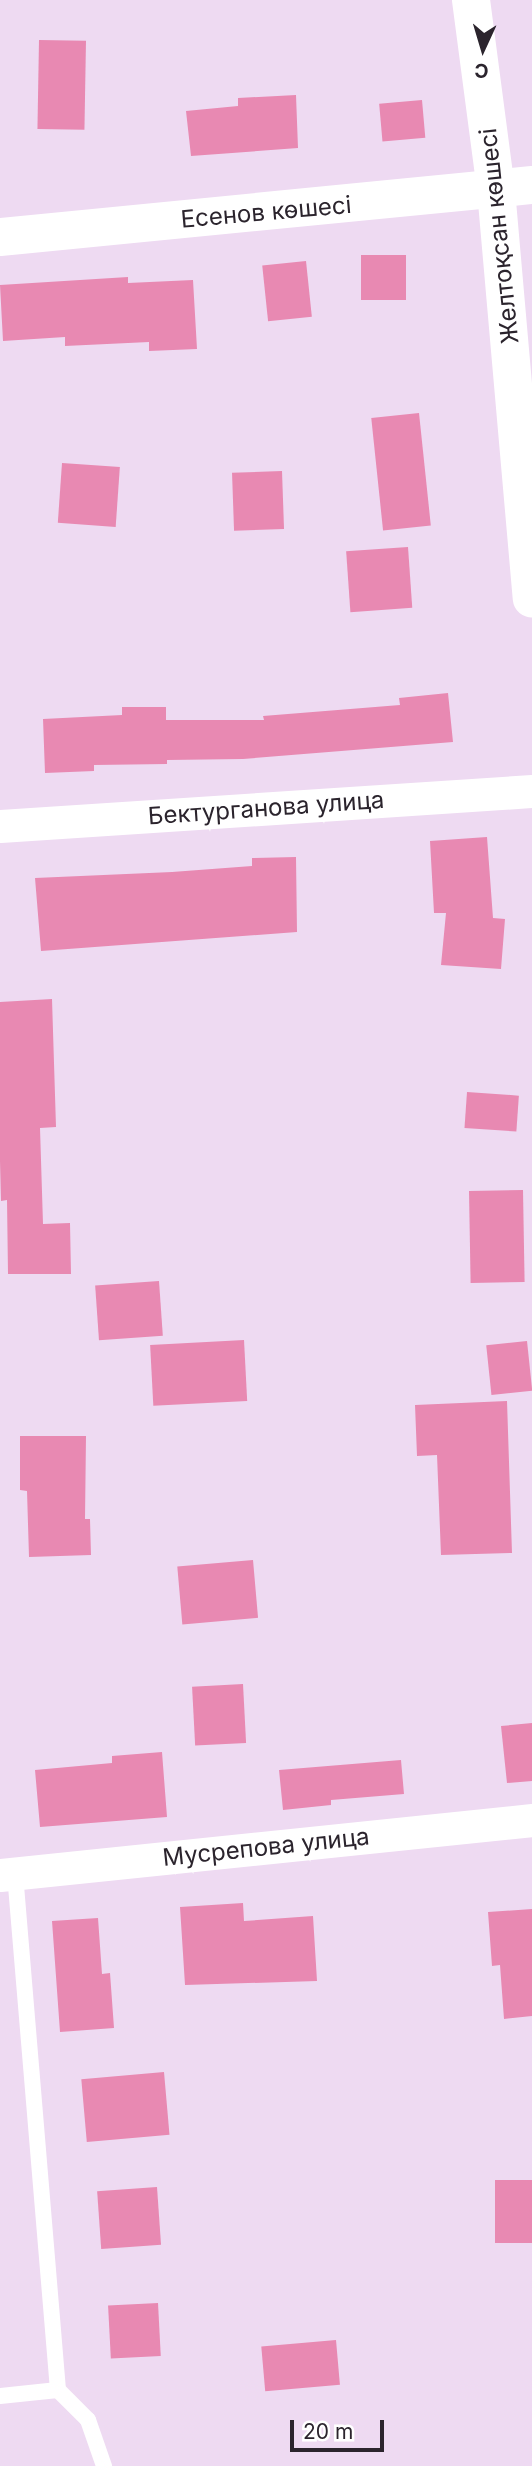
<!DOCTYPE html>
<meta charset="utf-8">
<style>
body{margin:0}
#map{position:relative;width:532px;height:2466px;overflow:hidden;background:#eedaf2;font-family:Inter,sans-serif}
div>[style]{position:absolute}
.building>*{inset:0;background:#e889b2;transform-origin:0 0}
.service>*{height:16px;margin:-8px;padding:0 8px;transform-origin:8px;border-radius:8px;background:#fff}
.minor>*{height:33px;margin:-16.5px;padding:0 16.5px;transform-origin:16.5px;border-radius:16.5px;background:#fff}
.tertiary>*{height:38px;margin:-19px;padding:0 19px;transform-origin:19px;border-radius:19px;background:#fff}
span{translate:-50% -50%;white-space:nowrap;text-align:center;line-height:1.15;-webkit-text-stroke:7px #fff;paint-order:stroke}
.street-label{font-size:24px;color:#2b242d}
.north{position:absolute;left:448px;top:14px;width:70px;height:70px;-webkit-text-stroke:5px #fff;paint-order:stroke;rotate:184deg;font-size:19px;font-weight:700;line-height:28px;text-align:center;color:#2b242d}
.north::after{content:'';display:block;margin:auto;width:24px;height:32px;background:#2b242d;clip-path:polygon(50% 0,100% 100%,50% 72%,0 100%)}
.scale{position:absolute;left:290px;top:2420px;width:94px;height:32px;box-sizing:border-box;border:4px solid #2b242d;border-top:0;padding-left:9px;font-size:21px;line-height:24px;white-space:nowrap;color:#2b242d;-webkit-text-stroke:5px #fff;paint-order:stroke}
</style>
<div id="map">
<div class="building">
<i style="left:39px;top:40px;width:47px;height:89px;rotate:1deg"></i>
<i style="clip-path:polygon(296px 95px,298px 148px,191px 156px,186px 111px,238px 106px,238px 98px)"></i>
<i style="left:422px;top:100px;width:38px;height:43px;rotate:85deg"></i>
<i style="left:361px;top:255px;width:45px;height:45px"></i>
<i style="left:306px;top:261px;width:56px;height:44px;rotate:84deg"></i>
<i style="clip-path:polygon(128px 277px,128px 283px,193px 280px,197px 349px,149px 351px,149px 342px,65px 346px,65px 337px,3px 341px,0 285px)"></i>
<i style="left:419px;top:413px;width:113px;height:48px;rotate:84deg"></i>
<i style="left:62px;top:463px;width:58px;height:60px;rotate:4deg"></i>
<i style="left:282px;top:471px;width:58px;height:50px;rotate:88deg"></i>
<i style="left:408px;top:547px;width:61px;height:62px;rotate:86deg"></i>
<i style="clip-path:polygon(448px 693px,453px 742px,243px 759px,167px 760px,167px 764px,94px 765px,94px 771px,45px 773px,43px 719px,122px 715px,122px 707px,166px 707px,166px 720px,264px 720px,263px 716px,400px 705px,399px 698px)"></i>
<i style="clip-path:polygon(487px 837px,493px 918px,505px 919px,501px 969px,441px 965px,446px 913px,434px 913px,430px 841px)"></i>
<i style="clip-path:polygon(296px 857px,297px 932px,41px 951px,35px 878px,172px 872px,252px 866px,252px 858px)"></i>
<i style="clip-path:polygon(52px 999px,56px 1127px,40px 1128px,43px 1224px,70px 1223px,71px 1274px,8px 1274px,7px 1200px,1px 1201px,0 1161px,0 1002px)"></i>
<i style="left:467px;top:1092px;width:52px;height:36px;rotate:4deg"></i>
<i style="left:523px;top:1190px;width:92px;height:54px;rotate:89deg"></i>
<i style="left:159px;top:1281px;width:55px;height:64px;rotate:86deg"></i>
<i style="left:244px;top:1340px;width:61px;height:94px;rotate:87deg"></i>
<i style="left:527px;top:1341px;width:50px;height:41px;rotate:84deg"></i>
<i style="clip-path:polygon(507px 1401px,512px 1553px,441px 1555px,437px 1455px,417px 1456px,415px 1405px)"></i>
<i style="clip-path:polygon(20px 1436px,86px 1436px,85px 1519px,90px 1519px,91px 1555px,29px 1557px,27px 1491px,20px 1490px)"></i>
<i style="left:253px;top:1560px;width:58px;height:76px;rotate:85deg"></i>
<i style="left:243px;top:1684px;width:59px;height:51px;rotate:87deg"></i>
<i style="clip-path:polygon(532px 1723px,532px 1781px,507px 1783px,501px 1726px)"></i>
<i style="clip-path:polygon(162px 1752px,167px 1817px,40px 1827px,35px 1770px,112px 1763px,112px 1756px)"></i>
<i style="clip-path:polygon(401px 1760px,404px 1794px,331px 1800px,331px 1805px,283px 1810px,279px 1770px)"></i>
<i style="clip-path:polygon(243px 1903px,244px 1921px,313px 1916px,317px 1981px,185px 1985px,180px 1907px)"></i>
<i style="clip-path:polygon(532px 1909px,532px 2016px,504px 2019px,500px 1965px,492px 1966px,488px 1912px)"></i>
<i style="clip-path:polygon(98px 1918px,102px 1974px,110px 1973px,114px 2028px,60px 2032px,52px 1921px)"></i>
<i style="left:164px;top:2072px;width:63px;height:83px;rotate:85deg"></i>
<i style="left:532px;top:2180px;width:63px;height:37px;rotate:90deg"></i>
<i style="left:157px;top:2187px;width:58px;height:60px;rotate:86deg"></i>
<i style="left:158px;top:2303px;width:53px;height:50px;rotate:87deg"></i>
<i style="left:336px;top:2340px;width:45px;height:75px;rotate:85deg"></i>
</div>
<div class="service">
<i style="left:58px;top:2390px;width:42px;rotate:45deg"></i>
<i style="left:88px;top:2420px;width:49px;rotate:70.8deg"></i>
<i style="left:0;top:2396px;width:58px;rotate:-5.9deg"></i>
<i style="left:58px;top:2390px;width:518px;rotate:-94.76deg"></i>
</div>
<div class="minor">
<i style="left:0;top:826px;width:533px;rotate:-3.76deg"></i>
<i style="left:0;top:1875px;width:535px;rotate:-5.9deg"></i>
</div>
<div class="tertiary">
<i style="left:471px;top:0;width:192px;rotate:82.5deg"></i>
<i style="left:496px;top:190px;width:410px;rotate:85deg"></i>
<i style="left:0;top:237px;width:535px;rotate:-5.58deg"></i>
</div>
<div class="street-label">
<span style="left:266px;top:212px;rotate:-5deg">Есенов көшесі</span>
<span style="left:499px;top:236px;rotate:-96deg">Желтоқсан көшесі</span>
<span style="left:266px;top:808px;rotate:-4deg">Бектурганова улица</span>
<span style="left:266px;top:1847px;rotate:-6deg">Мусрепова улица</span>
</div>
<div class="north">С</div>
<div class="scale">20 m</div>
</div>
